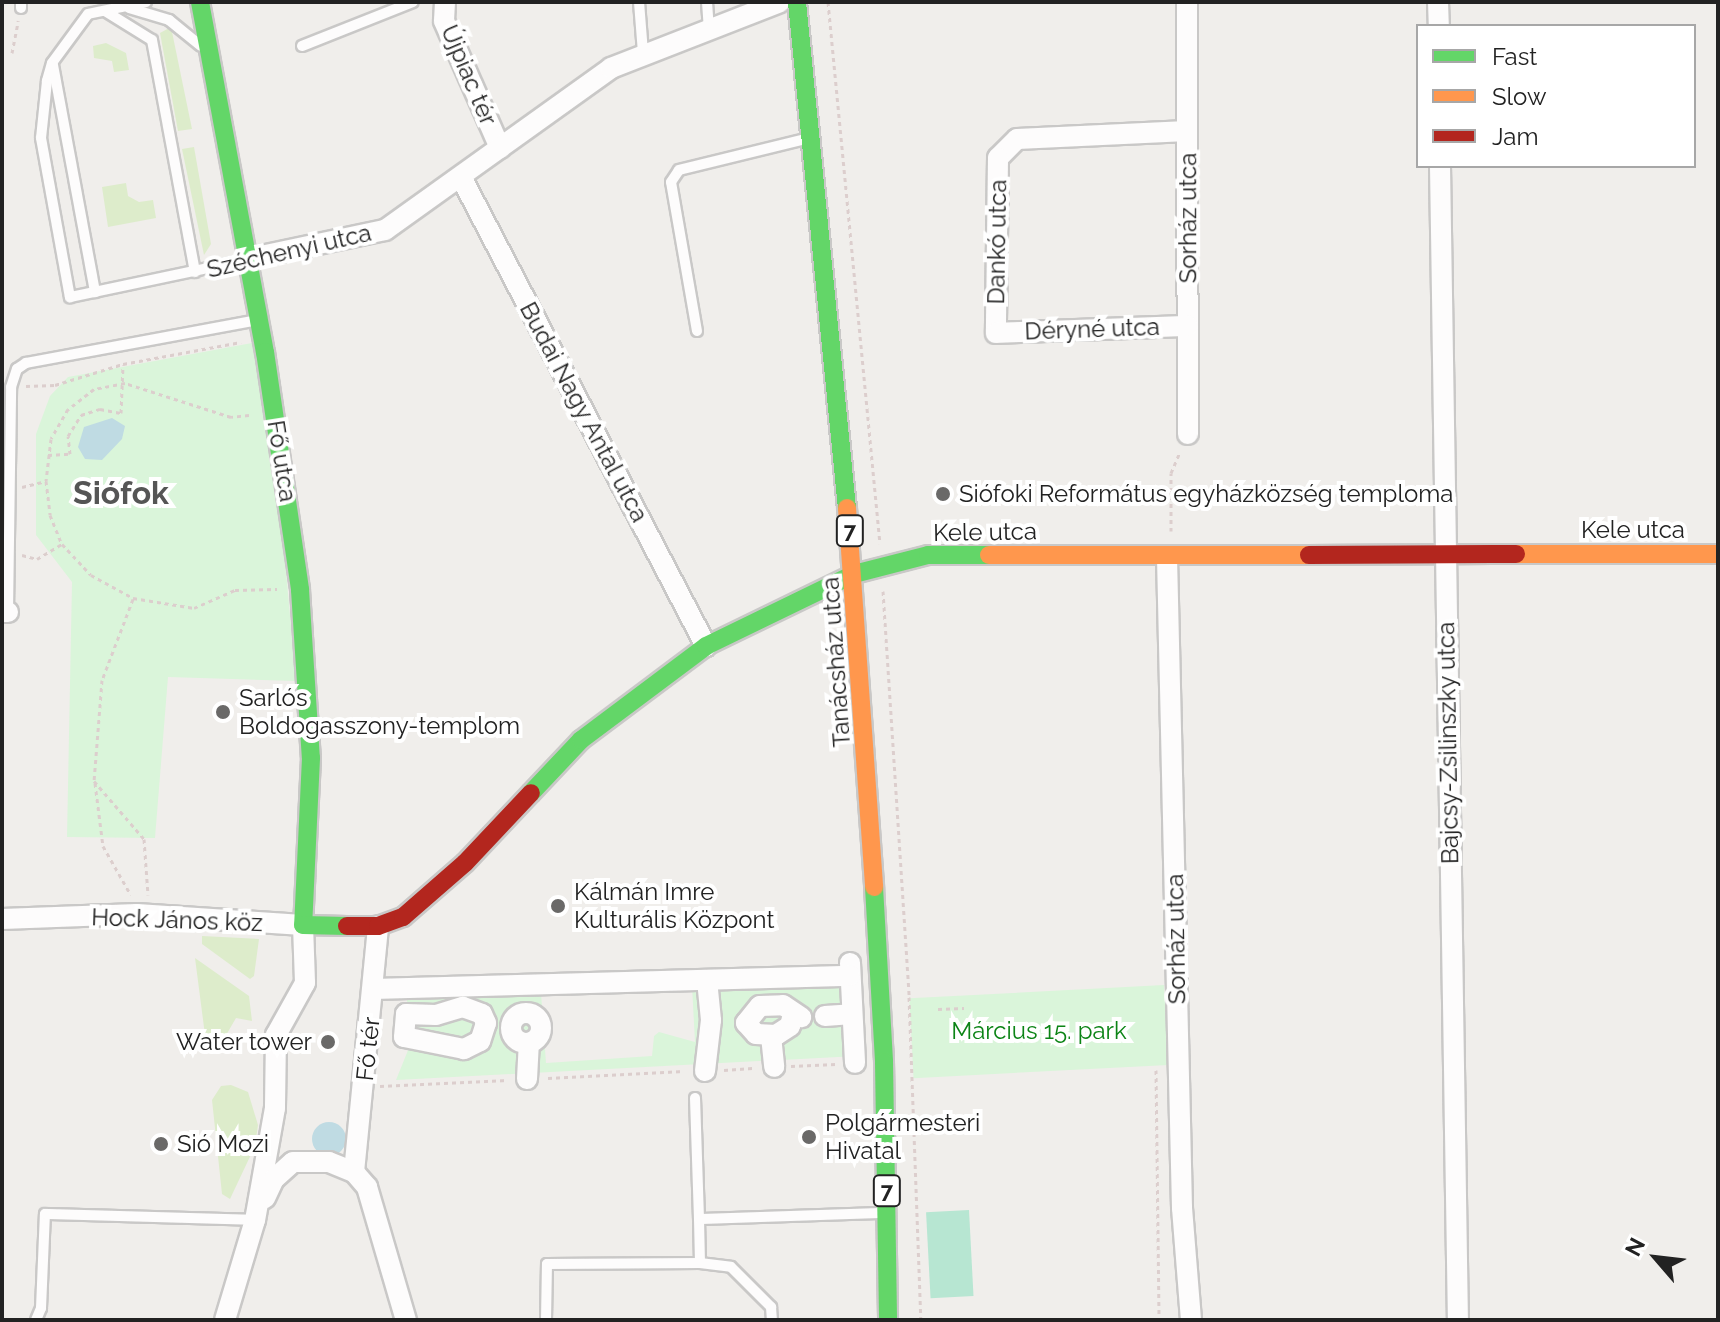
<!DOCTYPE html>
<meta charset="utf-8">
<style>
body{margin:0}
#map{position:relative;width:1720px;height:1322px;overflow:hidden;background:#f0eeeb;font-family:Raleway,sans-serif}
div>[style]{position:absolute}
.grass>*{inset:0;background:#ddeccb}
.park>*{inset:0;background:#daf5da;transform-origin:0 0}
.pitch>*{inset:0;background:#b7e6d2;transform-origin:0 0}
.water>*{inset:0;background:#bfdbe3}
.round{border-radius:50%}
.path>*{height:3px;margin-top:-1.5px;transform-origin:0;background:repeating-linear-gradient(90deg,#dccecd 0 4px,transparent 0 8px)}
.roads{filter:drop-shadow(2px 0 #c9c8c7) drop-shadow(-2px 0 #c9c8c7) drop-shadow(0 2px #c9c8c7) drop-shadow(0 -2px #c9c8c7)}
.lane>*{height:10px;margin:-5px;padding:0 5px;transform-origin:5px;border-radius:5px;background:#fdfcfc}
.street>*{height:20px;margin:-10px;padding:0 10px;transform-origin:10px;border-radius:10px;background:#fdfcfc}
.street>.ring{margin:-10px;padding:0;box-sizing:content-box;background:none;border:20px solid #fdfcfc;border-radius:50%}
.fast>*{height:18px;margin:-9px;padding:0 9px;transform-origin:9px;border-radius:9px;background:#63d668}
.slow>*{height:18px;margin:-9px;padding:0 9px;transform-origin:9px;border-radius:9px;background:#ff974d}
.jam>*{height:18px;margin:-9px;padding:0 9px;transform-origin:9px;border-radius:9px;background:#b3261e}
.dots>*{width:22px;height:22px;translate:-50% -50%;box-sizing:border-box;border:4px solid #fff;border-radius:50%}
span{translate:-50% -50%;white-space:nowrap;text-align:center;line-height:1.15;-webkit-text-stroke:8px #fff;paint-order:stroke}
.shield-label span{padding:2px 6px;background:#fff;border:2px solid;border-radius:6px;-webkit-text-stroke-width:0}
.shield-label{font-size:22px;color:#222;font-weight:700}
.street-label{font-size:24px;color:#222}
.poi-label{font-size:24px;color:#222}
.left{translate:0 -50%;text-align:left}
.right{translate:-100% -50%;text-align:right}
.park-label{font-size:24px;color:#0c8416}
.district-label{font-size:32px;color:#555;font-weight:700}
.frame{position:absolute;inset:0;border:4px solid #222;pointer-events:none}
.legend{position:absolute;left:1416px;top:24px;width:280px;height:144px;box-sizing:border-box;background:#fff;border:2px solid #a7a7a7;margin:0;padding:10px 14px;list-style:none;font-size:24px;color:#222}
.legend li{display:flex;align-items:center;gap:16px;height:40px}
.legend b{width:40px;border:2px solid #a7a7a7}
.north{position:absolute;left:1616px;top:1218px;width:80px;height:80px;-webkit-text-stroke:6px #fff;paint-order:stroke;rotate:298deg;font-size:22px;font-weight:700;line-height:32px;text-align:center;color:#222}
.north::after{content:'';display:block;margin:auto;width:28px;height:36px;background:#222;clip-path:polygon(50% 0,100% 100%,50% 72%,0 100%)}
</style>
<div id="map">
<div class="grass">
<i style="clip-path:polygon(171px 27px,192px 129px,178px 131px,160px 33px)"></i>
<i style="clip-path:polygon(106px 43px,126px 53px,129px 70px,114px 72px,112px 61px,94px 58px,93px 46px)"></i>
<i style="clip-path:polygon(194px 147px,211px 244px,204px 255px,182px 149px)"></i>
<i style="clip-path:polygon(126px 183px,128px 196px,139px 202px,153px 200px,156px 218px,108px 227px,102px 187px)"></i>
<i style="clip-path:polygon(202px 936px,259px 939px,254px 976px,250px 979px,202px 944px)"></i>
<i style="clip-path:polygon(195px 958px,249px 996px,252px 1021px,236px 1018px,225px 1037px,205px 1035px)"></i>
<i style="clip-path:polygon(231px 1085px,248px 1092px,258px 1125px,255px 1146px,230px 1199px,222px 1194px,212px 1100px,221px 1086px)"></i>
</div>
<div class="park">
<i style="clip-path:polygon(252px 343px,279px 495px,296px 681px,168px 677px,155px 838px,67px 837px,72px 582px,36px 535px,36px 434px,50px 396px,68px 377px)"></i>
<i style="clip-path:polygon(852px 967px,857px 1056px,396px 1080px,415px 1033px,406px 997px,540px 979px,546px 1063px,652px 1056px,654px 1036px,659px 1032px,695px 1042px,692px 986px)"></i>
<i style="left:1164px;top:985px;width:80px;height:255px;rotate:87deg"></i>
</div>
<div class="pitch">
<i style="left:969px;top:1210px;width:86px;height:43px;rotate:87deg"></i>
</div>
<div class="water">
<i style="clip-path:polygon(112px 418px,125px 426px,122px 439px,102px 460px,85px 459px,78px 447px,84px 427px)"></i>
<i class="round" style="left:312px;top:1122px;width:34px;height:34px"></i>
</div>
<div class="path">
<i style="left:828px;top:2px;width:544px;rotate:84.52deg"></i>
<i style="left:12px;top:53px;width:33px;rotate:-79deg"></i>
<i style="left:26px;top:386px;width:29px;rotate:-2deg"></i>
<i style="left:55px;top:385px;width:71px;rotate:-17.2deg"></i>
<i style="left:123px;top:364px;width:120px;rotate:-10.6deg"></i>
<i style="left:249px;top:415px;width:18px;rotate:174deg"></i>
<i style="left:231px;top:417px;width:111px;rotate:-162.2deg"></i>
<i style="left:125px;top:383px;width:32px;rotate:169deg"></i>
<i style="left:94px;top:389px;width:33px;rotate:142deg"></i>
<i style="left:68px;top:409px;width:34px;rotate:120deg"></i>
<i style="left:51px;top:439px;width:42px;rotate:96.8deg"></i>
<i style="left:46px;top:481px;width:34px;rotate:83deg"></i>
<i style="left:50px;top:515px;width:31px;rotate:68deg"></i>
<i style="left:62px;top:544px;width:42px;rotate:46.9deg"></i>
<i style="left:91px;top:575px;width:48px;rotate:28.7deg"></i>
<i style="left:133px;top:598px;width:62px;rotate:9.3deg"></i>
<i style="left:194px;top:608px;width:45px;rotate:-23.7deg"></i>
<i style="left:235px;top:590px;width:42px;rotate:-1.4deg"></i>
<i style="left:48px;top:455px;width:22px;rotate:-3deg"></i>
<i style="left:70px;top:454px;width:18px;rotate:-96deg"></i>
<i style="left:68px;top:436px;width:25px;rotate:-58deg"></i>
<i style="left:81px;top:415px;width:20px;rotate:-18deg"></i>
<i style="left:100px;top:409px;width:21px;rotate:11deg"></i>
<i style="left:121px;top:413px;width:48px;rotate:-87.6deg"></i>
<i style="left:22px;top:487px;width:25px;rotate:-14deg"></i>
<i style="left:1171px;top:531px;width:58px;rotate:-90deg"></i>
<i style="left:1171px;top:473px;width:23px;rotate:-67deg"></i>
<i style="left:22px;top:555px;width:16px;rotate:15deg"></i>
<i style="left:37px;top:559px;width:29px;rotate:-31deg"></i>
<i style="left:883px;top:591px;width:407px;rotate:86.3deg"></i>
<i style="left:909px;top:997px;width:323px;rotate:87.9deg"></i>
<i style="left:133px;top:599px;width:87px;rotate:110.9deg"></i>
<i style="left:102px;top:680px;width:101px;rotate:94.5deg"></i>
<i style="left:94px;top:781px;width:77px;rotate:49.2deg"></i>
<i style="left:144px;top:839px;width:56px;rotate:85.9deg"></i>
<i style="left:95px;top:783px;width:64px;rotate:82.8deg"></i>
<i style="left:103px;top:846px;width:56px;rotate:60.3deg"></i>
<i style="left:938px;top:1009px;width:26px;rotate:-2deg"></i>
<i style="left:791px;top:1066px;width:45px;rotate:-2.5deg"></i>
<i style="left:724px;top:1070px;width:32px;rotate:-4deg"></i>
<i style="left:1156px;top:1070px;width:250px;rotate:89.3deg"></i>
<i style="left:548px;top:1078px;width:136px;rotate:-2.9deg"></i>
<i style="left:380px;top:1086px;width:128px;rotate:-2.7deg"></i>
</div>
<div class="roads">
<div class="lane">
<i style="left:146px;top:2px;width:59px;rotate:168.3deg"></i>
<i style="left:88px;top:14px;width:61px;rotate:126.3deg"></i>
<i style="left:52px;top:63px;width:19px;rotate:106deg"></i>
<i style="left:47px;top:81px;width:57px;rotate:96deg"></i>
<i style="left:41px;top:138px;width:162px;rotate:79.7deg"></i>
<i style="left:70px;top:297px;width:179px;rotate:-11.9deg"></i>
<i style="left:639px;top:2px;width:51px;rotate:85.5deg"></i>
<i style="left:707px;top:2px;width:27px;rotate:86deg"></i>
<i style="left:21px;top:8px;width:6px;rotate:-90deg"></i>
<i style="left:129px;top:8px;width:42px;rotate:16.7deg"></i>
<i style="left:169px;top:20px;width:41px;rotate:39.1deg"></i>
<i style="left:105px;top:11px;width:55px;rotate:31.7deg"></i>
<i style="left:152px;top:40px;width:236px;rotate:79.5deg"></i>
<i style="left:302px;top:46px;width:119px;rotate:-21.6deg"></i>
<i style="left:53px;top:65px;width:231px;rotate:79.5deg"></i>
<i style="left:697px;top:331px;width:151px;rotate:-99.9deg"></i>
<i style="left:671px;top:182px;width:14px;rotate:-56deg"></i>
<i style="left:679px;top:170px;width:130px;rotate:-13.8deg"></i>
<i style="left:8px;top:612px;width:225px;rotate:-89.2deg"></i>
<i style="left:11px;top:387px;width:19px;rotate:-72deg"></i>
<i style="left:17px;top:369px;width:11px;rotate:-34deg"></i>
<i style="left:26px;top:363px;width:235px;rotate:-10.5deg"></i>
<i style="left:695px;top:1098px;width:121px;rotate:88.1deg"></i>
<i style="left:700px;top:1263px;width:44px;rotate:-91.3deg"></i>
<i style="left:699px;top:1219px;width:183px;rotate:-1.9deg"></i>
<i style="left:36px;top:1320px;width:13px;rotate:-67deg"></i>
<i style="left:41px;top:1308px;width:94px;rotate:-87.6deg"></i>
<i style="left:45px;top:1214px;width:210px;rotate:1.6deg"></i>
<i style="left:546px;top:1320px;width:56px;rotate:-89deg"></i>
<i style="left:547px;top:1264px;width:153px;rotate:-0.4deg"></i>
<i style="left:700px;top:1263px;width:31px;rotate:7deg"></i>
<i style="left:731px;top:1267px;width:57px;rotate:45deg"></i>
<i style="left:771px;top:1307px;width:13px;rotate:86deg"></i>
</div>
<div class="street">
<i style="left:445px;top:2px;width:19px;rotate:93deg"></i>
<i style="left:444px;top:21px;width:139px;rotate:66.2deg"></i>
<i style="left:1187px;top:2px;width:432px;rotate:89.9deg"></i>
<i style="left:1438px;top:2px;width:24px;rotate:88deg"></i>
<i style="left:1187px;top:131px;width:170px;rotate:177.3deg"></i>
<i style="left:1017px;top:139px;width:27px;rotate:135deg"></i>
<i style="left:998px;top:158px;width:175px;rotate:90.7deg"></i>
<i style="left:996px;top:333px;width:192px;rotate:-2.1deg"></i>
<i style="left:1440px;top:166px;width:1154px;rotate:89.11deg"></i>
<i style="left:462px;top:179px;width:527px;rotate:62.41deg"></i>
<i style="left:247px;top:259px;width:141px;rotate:-11.9deg"></i>
<i style="left:385px;top:230px;width:278px;rotate:-35.6deg"></i>
<i style="left:611px;top:68px;width:181px;rotate:-21.3deg"></i>
<i style="left:1167px;top:557px;width:651px;rotate:88.68deg"></i>
<i style="left:1182px;top:1208px;width:112px;rotate:85.4deg"></i>
<i style="left:2px;top:612px;width:6px"></i>
<i style="left:2px;top:919px;width:135px;rotate:-2.1deg"></i>
<i style="left:137px;top:914px;width:166px;rotate:3.8deg"></i>
<i style="left:303px;top:925px;width:58px;rotate:88deg"></i>
<i style="left:305px;top:983px;width:60px;rotate:119.1deg"></i>
<i style="left:276px;top:1035px;width:73px;rotate:90.8deg"></i>
<i style="left:275px;top:1108px;width:114px;rotate:100.1deg"></i>
<i style="left:255px;top:1220px;width:104px;rotate:106.7deg"></i>
<i style="left:850px;top:963px;width:100px;rotate:87.1deg"></i>
<i style="left:374px;top:989px;width:476px;rotate:-1.6deg"></i>
<i style="left:463px;top:1007px;width:20px;rotate:20deg"></i>
<i style="left:482px;top:1014px;width:10px;rotate:66deg"></i>
<i style="left:486px;top:1023px;width:19px;rotate:108deg"></i>
<i style="left:480px;top:1041px;width:18px;rotate:153deg"></i>
<i style="left:464px;top:1049px;width:61px;rotate:-168.7deg"></i>
<i style="left:404px;top:1037px;width:23px;rotate:-85deg"></i>
<i style="left:406px;top:1014px;width:30px;rotate:2deg"></i>
<i style="left:436px;top:1015px;width:28px;rotate:-17deg"></i>
<i class="ring" style="left:511px;top:1013px;width:10px;height:10px"></i>
<i style="left:793px;top:1014px;width:12px;rotate:104deg"></i>
<i style="left:790px;top:1026px;width:17px;rotate:147deg"></i>
<i style="left:776px;top:1035px;width:20px;rotate:-177deg"></i>
<i style="left:756px;top:1034px;width:15px;rotate:-132deg"></i>
<i style="left:746px;top:1023px;width:22px;rotate:-51deg"></i>
<i style="left:760px;top:1006px;width:23px;rotate:-2deg"></i>
<i style="left:783px;top:1005px;width:22px;rotate:34deg"></i>
<i style="left:825px;top:1016px;width:27px;rotate:-4deg"></i>
<i style="left:771px;top:1036px;width:31px;rotate:84deg"></i>
<i style="left:705px;top:1071px;width:51px;rotate:-83.3deg"></i>
<i style="left:711px;top:1020px;width:40px;rotate:-95.7deg"></i>
<i style="left:527px;top:1079px;width:36px;rotate:-87deg"></i>
<i style="left:354px;top:1172px;width:247px;rotate:-84.4deg"></i>
<i style="left:265px;top:1198px;width:21px;rotate:-65deg"></i>
<i style="left:274px;top:1179px;width:25px;rotate:-42deg"></i>
<i style="left:293px;top:1162px;width:36px"></i>
<i style="left:329px;top:1162px;width:27px;rotate:22deg"></i>
<i style="left:354px;top:1172px;width:20px;rotate:49deg"></i>
<i style="left:367px;top:1187px;width:139px;rotate:73.7deg"></i>
</div>
<div class="fast">
<i style="left:200px;top:2px;width:356px;rotate:79.5deg"></i>
<i style="left:265px;top:352px;width:241px;rotate:81.6deg"></i>
<i style="left:300px;top:590px;width:168px;rotate:86.3deg"></i>
<i style="left:311px;top:758px;width:167px;rotate:92.7deg"></i>
<i style="left:303px;top:925px;width:44px;rotate:1.3deg"></i>
<i style="left:797px;top:2px;width:508px;rotate:84.36deg"></i>
<i style="left:531px;top:793px;width:73px;rotate:-46.7deg"></i>
<i style="left:581px;top:740px;width:156px;rotate:-36.9deg"></i>
<i style="left:706px;top:646px;width:165px;rotate:-25.9deg"></i>
<i style="left:854px;top:574px;width:76px;rotate:-14.4deg"></i>
<i style="left:928px;top:555px;width:61px"></i>
<i style="left:874px;top:887px;width:175px;rotate:86.7deg"></i>
<i style="left:884px;top:1062px;width:258px;rotate:89.1deg"></i>
</div>
<div class="slow">
<i style="left:847px;top:508px;width:380px;rotate:85.9deg"></i>
<i style="left:1516px;top:554px;width:202px"></i>
<i style="left:989px;top:555px;width:320px"></i>
</div>
<div class="jam">
<i style="left:1309px;top:555px;width:207px;rotate:-0.3deg"></i>
<i style="left:347px;top:926px;width:31px"></i>
<i style="left:378px;top:926px;width:27px;rotate:-20deg"></i>
<i style="left:403px;top:917px;width:82px;rotate:-41.1deg"></i>
<i style="left:465px;top:863px;width:96px;rotate:-46.7deg"></i>
</div>
</div>
<div class="dots">
<i style="left:943px;top:494px;background:#6a6968"></i>
<i style="left:223px;top:712px;background:#6a6968"></i>
<i style="left:558px;top:906px;background:#6a6968"></i>
<i style="left:328px;top:1042px;background:#6a6968"></i>
<i style="left:809px;top:1137px;background:#6a6968"></i>
<i style="left:161px;top:1144px;background:#6a6968"></i>
</div>
<div class="shield-label">
<span style="left:850px;top:531px">7</span>
<span style="left:887px;top:1191px">7</span>
</div>
<div class="street-label">
<span style="left:469px;top:75px;rotate:67deg">Újpiac tér</span>
<span style="left:1188px;top:218px;rotate:-90deg">Sorház utca</span>
<span style="left:997px;top:242px;rotate:-89deg">Dankó utca</span>
<span style="left:289px;top:251px;rotate:-13deg">Széchenyi utca</span>
<span style="left:1092px;top:329px;rotate:-2deg">Déryné utca</span>
<span style="left:584px;top:412px;rotate:62deg">Budai Nagy Antal utca</span>
<span style="left:282px;top:461px;rotate:81deg">Fő utca</span>
<span style="left:1633px;top:530px">Kele utca</span>
<span style="left:985px;top:532px;rotate:-1deg">Kele utca</span>
<span style="left:836px;top:662px;rotate:-94deg">Tanácsház utca</span>
<span style="left:1448px;top:743px;rotate:-91deg">Bajcsy-Zsilinszky utca</span>
<span style="left:177px;top:920px;rotate:2deg">Hock János köz</span>
<span style="left:1176px;top:939px;rotate:-91deg">Sorház utca</span>
<span style="left:368px;top:1049px;rotate:-84deg">Fő tér</span>
</div>
<div class="poi-label">
<span class="left" style="left:959px;top:494px">Siófoki Református egyházközség temploma</span>
<span class="left" style="left:239px;top:712px">Sarlós<br>Boldogasszony-templom</span>
<span class="left" style="left:574px;top:906px">Kálmán Imre<br>Kulturális Központ</span>
<span class="right" style="left:312px;top:1042px">Water tower</span>
<span class="left" style="left:825px;top:1137px">Polgármesteri<br>Hivatal</span>
<span class="left" style="left:177px;top:1144px">Sió Mozi</span>
</div>
<div class="park-label">
<span style="left:1039px;top:1031px">Március 15. park</span>
</div>
<div class="district-label">
<span style="left:121px;top:493px">Siófok</span>
</div>
<div class="frame"></div>
<ul class="legend">
<li><b style="height:10px;background:#63d668"></b>Fast</li>
<li><b style="height:10px;background:#ff974d"></b>Slow</li>
<li><b style="height:10px;background:#b3261e"></b>Jam</li>
</ul>
<div class="north">N</div>
</div>
